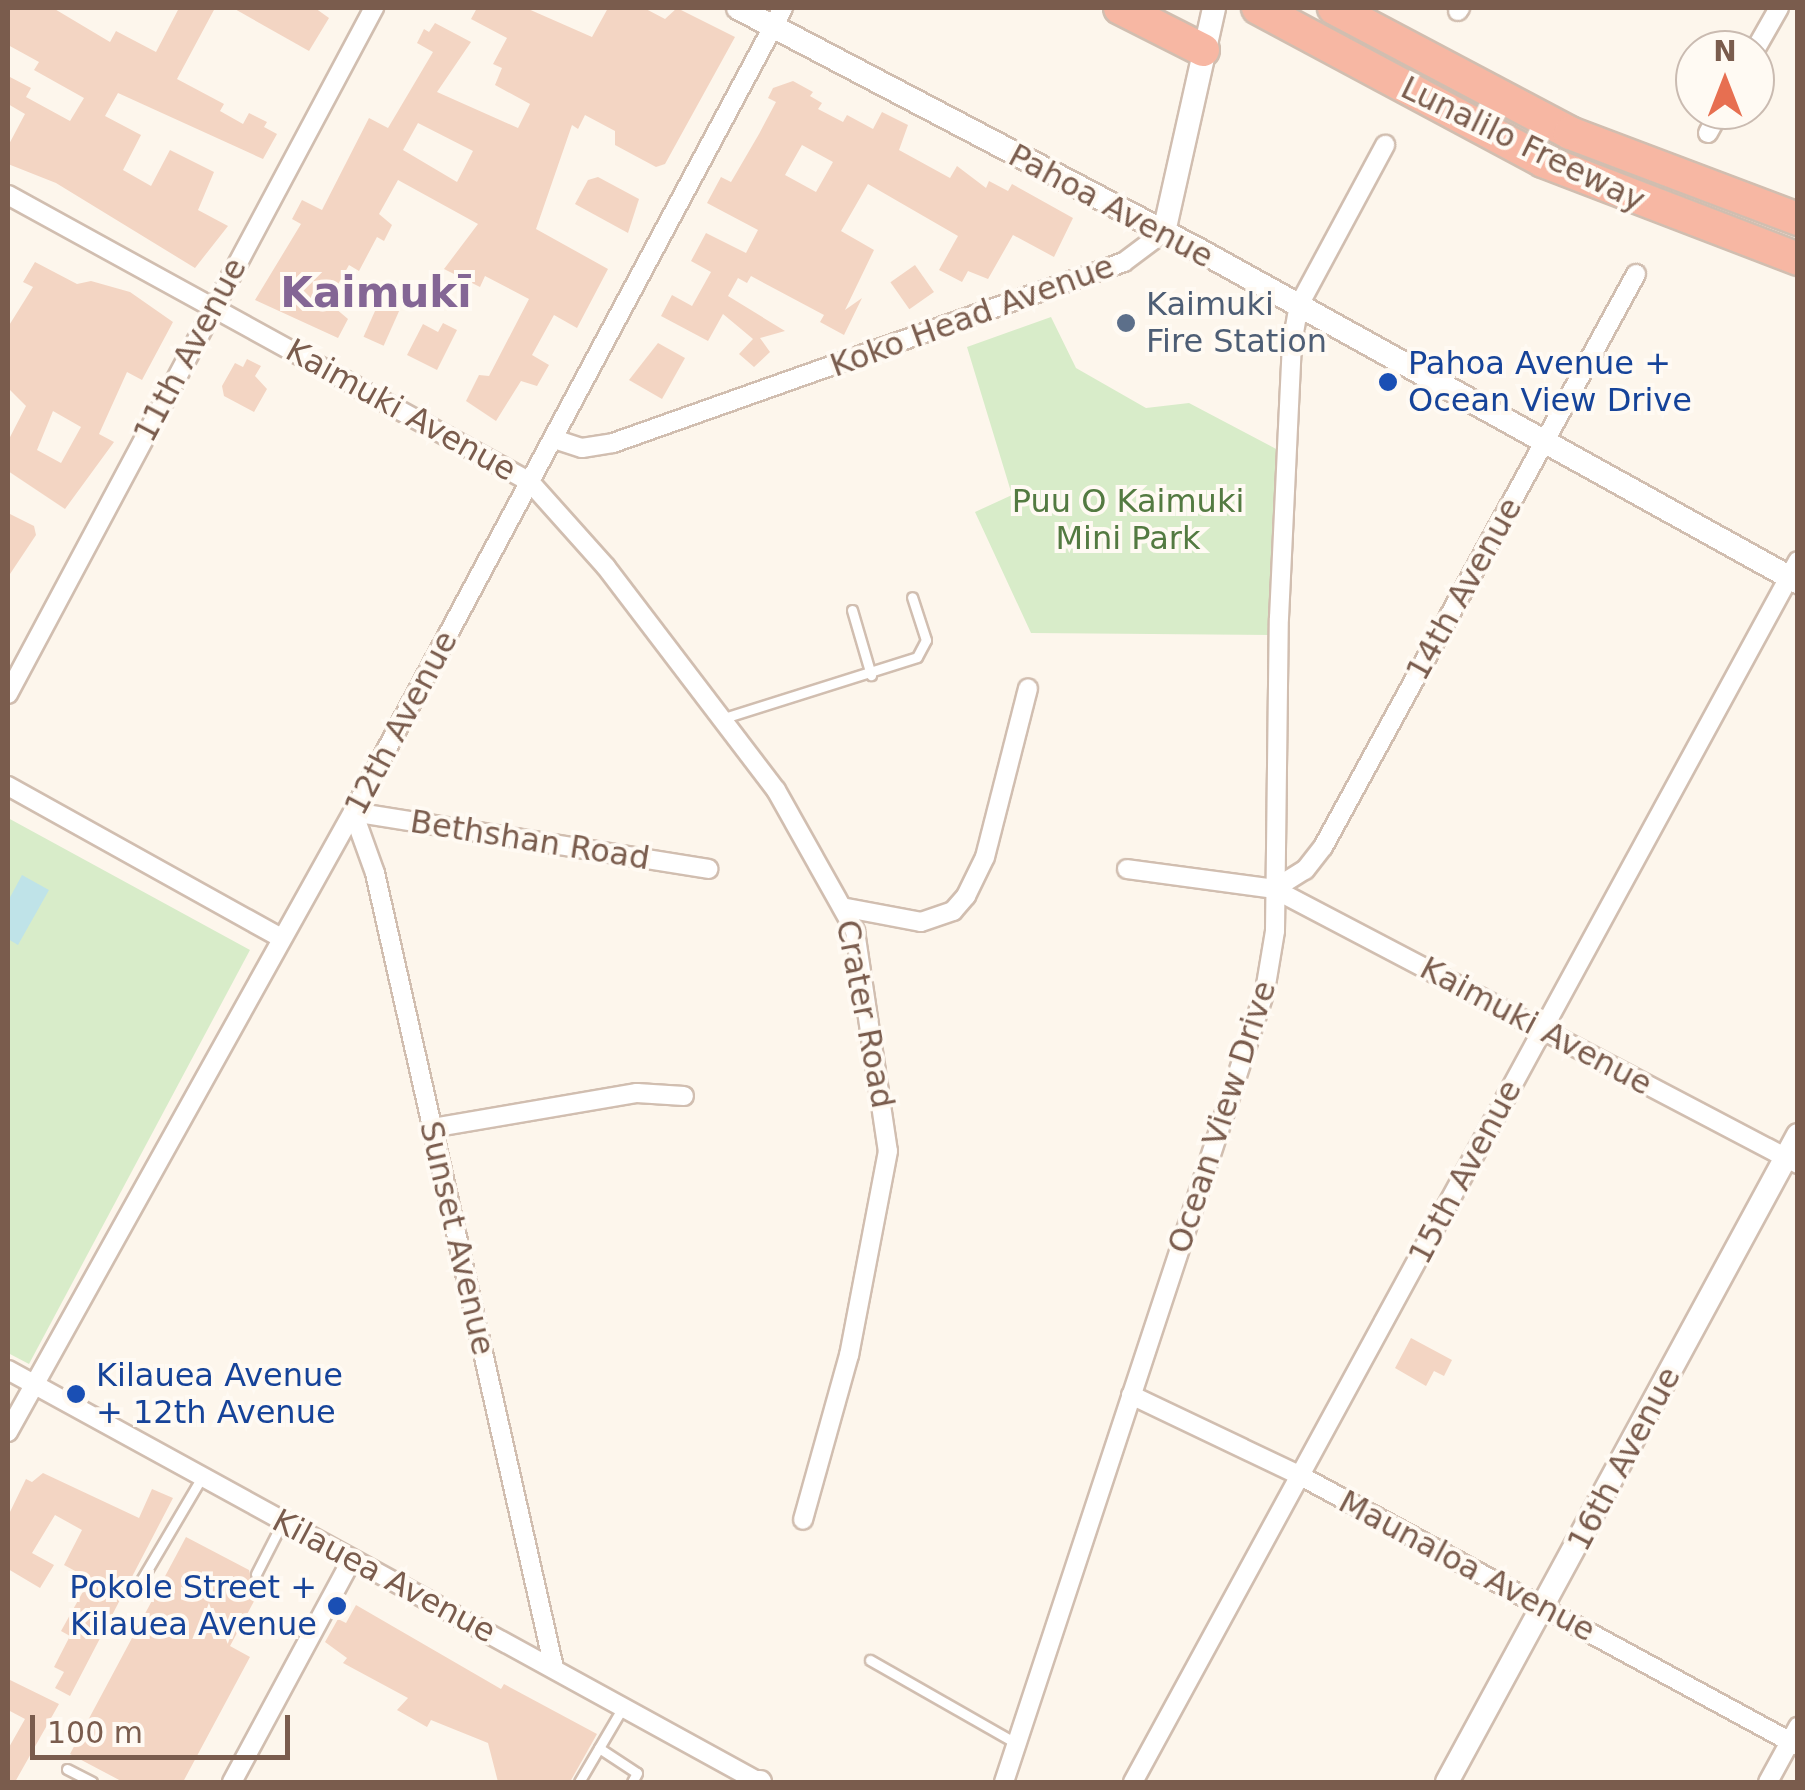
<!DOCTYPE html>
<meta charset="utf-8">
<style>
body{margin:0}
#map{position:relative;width:1805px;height:1790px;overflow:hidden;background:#fdf6ec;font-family:"DejaVu Sans",sans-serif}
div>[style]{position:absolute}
.green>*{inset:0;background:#d8ecc9}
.water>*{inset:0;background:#bfe3e8}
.building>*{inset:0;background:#f3d5c3;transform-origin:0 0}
.roads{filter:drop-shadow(2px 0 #d1beb0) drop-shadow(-2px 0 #d1beb0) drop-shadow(0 2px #d1beb0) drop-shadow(0 -2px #d1beb0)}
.service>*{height:9px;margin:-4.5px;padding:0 4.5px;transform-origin:4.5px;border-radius:4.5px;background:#fff}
.minor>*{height:18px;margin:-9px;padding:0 9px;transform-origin:9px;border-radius:9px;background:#fff}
.tertiary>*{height:22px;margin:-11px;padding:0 11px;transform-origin:11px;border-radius:11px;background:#fff}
.motorway>*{height:32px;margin:-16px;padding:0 16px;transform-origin:16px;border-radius:16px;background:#f7b7a3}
.dots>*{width:28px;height:28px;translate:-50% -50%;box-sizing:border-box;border:5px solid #fffaf3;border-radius:50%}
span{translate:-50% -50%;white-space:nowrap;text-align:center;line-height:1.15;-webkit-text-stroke:8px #fffaf3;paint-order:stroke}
.street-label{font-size:32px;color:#7a5c4d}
.service-label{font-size:32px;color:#4e5e75}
.left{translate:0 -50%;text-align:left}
.transit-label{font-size:32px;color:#164399}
.right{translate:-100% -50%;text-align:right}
.park-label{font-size:32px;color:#537a41}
.district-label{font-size:42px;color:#846695;font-weight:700}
.frame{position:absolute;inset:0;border:10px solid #7a5c4d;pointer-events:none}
.north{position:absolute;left:1675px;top:30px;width:100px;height:100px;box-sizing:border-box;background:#fffaf3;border:2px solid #cabbb1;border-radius:50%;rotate:0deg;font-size:28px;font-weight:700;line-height:40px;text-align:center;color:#7a5c4d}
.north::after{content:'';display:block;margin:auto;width:35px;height:45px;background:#e76f51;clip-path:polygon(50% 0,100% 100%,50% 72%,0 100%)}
.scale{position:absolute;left:30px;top:1715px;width:260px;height:45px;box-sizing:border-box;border:5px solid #7a5c4d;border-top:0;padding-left:12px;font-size:30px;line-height:35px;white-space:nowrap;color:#7a5c4d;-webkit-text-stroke:8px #fffaf3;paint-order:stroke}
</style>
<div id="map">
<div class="green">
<i style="clip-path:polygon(1051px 317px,1076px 368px,1146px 408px,1189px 403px,1280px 451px,1273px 635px,1031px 633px,975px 512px,1012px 495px,967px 347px)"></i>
<i style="clip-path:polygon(8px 818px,250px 950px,29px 1364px,8px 1353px)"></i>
</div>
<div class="water">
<i style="clip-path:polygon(22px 875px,49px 890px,18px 945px,8px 939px,8px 901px)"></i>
</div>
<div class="building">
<i style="clip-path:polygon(8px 8px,53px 8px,110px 42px,116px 31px,156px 52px,179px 8px,215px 8px,177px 79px,224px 104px,220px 111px,243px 124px,249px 113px,267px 122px,264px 127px,277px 134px,263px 159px,118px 93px,105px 116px,141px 135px,123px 170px,151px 186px,170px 150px,214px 172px,198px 210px,228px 226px,195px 268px,56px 183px,8px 164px,8px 146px,25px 114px,8px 104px,8px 76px,31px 88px,26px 97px,70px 121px,84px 98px,34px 70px,39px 62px,8px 45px)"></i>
<i style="clip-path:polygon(233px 8px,315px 8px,329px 18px,309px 51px)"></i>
<i style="clip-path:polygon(evenodd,477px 8px,526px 8px,592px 37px,608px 8px,644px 8px,665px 19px,677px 8px,735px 37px,665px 164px,656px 167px,615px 145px,615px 131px,585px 115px,578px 129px,572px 125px,536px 229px,608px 269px,577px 328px,554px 315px,532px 355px,549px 365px,537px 386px,521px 381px,496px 421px,466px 401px,479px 375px,489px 376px,529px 299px,485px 276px,480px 287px,444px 269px,478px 224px,398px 180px,379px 214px,392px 225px,384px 241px,377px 237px,359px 271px,349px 265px,328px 302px,348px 319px,338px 338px,255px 300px,301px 224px,292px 219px,302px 200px,322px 210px,369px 118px,388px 128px,433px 52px,417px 43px,424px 29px,429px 32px,435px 23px,471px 42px,437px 92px,518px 128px,530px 104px,495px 85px,502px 68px,493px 64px,507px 38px,471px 19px,477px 8px,418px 123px,473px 151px,457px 182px,403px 150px,418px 123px)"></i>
<i style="clip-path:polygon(evenodd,793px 81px,813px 92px,810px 96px,822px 103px,818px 109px,843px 122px,847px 115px,873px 129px,882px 112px,908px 125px,899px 150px,950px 178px,957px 166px,986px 188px,989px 181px,1008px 191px,1012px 184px,1073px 218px,1054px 257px,1013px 235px,988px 279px,968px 271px,962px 282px,939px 270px,958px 236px,868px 184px,841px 231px,874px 250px,845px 310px,862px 298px,844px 335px,820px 322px,824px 315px,751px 276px,747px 283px,738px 278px,728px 296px,785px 331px,760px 338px,770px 352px,754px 367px,739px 354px,753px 339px,723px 314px,708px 341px,661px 316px,672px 295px,692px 306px,711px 272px,691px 261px,706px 233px,746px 253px,758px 230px,707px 203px,721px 177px,731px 182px,759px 134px,776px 102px,768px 98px,773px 88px,793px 81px,802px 145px,833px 162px,816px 192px,785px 175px,802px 145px)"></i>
<i style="clip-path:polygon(598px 177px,639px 199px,628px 233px,575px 204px,588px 180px)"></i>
<i style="clip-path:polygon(evenodd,35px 262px,77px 284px,91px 281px,130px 292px,173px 322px,142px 380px,127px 372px,99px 434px,114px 442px,65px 509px,8px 471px,8px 441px,26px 406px,8px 388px,8px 327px,33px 287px,23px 282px,35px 262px,53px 411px,81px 427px,61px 463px,37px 450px,53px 411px)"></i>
<i style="left:915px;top:265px;width:33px;height:30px;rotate:55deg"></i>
<i style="left:379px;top:302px;width:22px;height:38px;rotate:24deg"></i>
<i style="clip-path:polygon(443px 323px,457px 330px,437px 370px,407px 355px,423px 324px,438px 332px)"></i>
<i style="clip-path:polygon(658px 343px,685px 358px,662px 399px,629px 380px)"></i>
<i style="clip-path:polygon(247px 359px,261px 366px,255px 376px,267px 389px,254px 412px,224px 396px,222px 386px,235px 363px,243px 367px)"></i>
<i style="clip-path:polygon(8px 513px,34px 526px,36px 535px,8px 577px)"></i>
<i style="clip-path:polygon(1411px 1338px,1452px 1360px,1444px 1376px,1434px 1371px,1426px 1386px,1395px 1368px)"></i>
<i style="clip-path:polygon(43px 1473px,139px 1518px,152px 1489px,173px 1498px,70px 1696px,55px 1688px,64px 1672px,54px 1667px,70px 1636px,61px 1631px,90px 1579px,64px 1565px,82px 1530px,55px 1515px,32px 1553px,54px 1565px,40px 1588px,8px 1569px,8px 1516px,26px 1479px,32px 1482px)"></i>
<i style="clip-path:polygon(186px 1537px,249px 1570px,252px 1581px,266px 1579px,230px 1646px,250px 1657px,183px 1782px,123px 1782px,70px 1754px)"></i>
<i style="clip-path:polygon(356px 1605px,501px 1689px,504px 1684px,597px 1734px,570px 1782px,498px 1782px,488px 1743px,431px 1720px,427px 1727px,397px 1710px,408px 1698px,343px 1663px,347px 1658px,325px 1642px,338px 1619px,346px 1623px)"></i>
<i style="clip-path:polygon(8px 1679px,59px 1704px,15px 1782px,8px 1782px,8px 1749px,25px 1719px,8px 1710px)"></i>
</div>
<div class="roads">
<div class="service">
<i style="left:852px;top:610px;width:68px;rotate:73.7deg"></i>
<i style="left:724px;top:718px;width:202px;rotate:-17.5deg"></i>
<i style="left:917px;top:657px;width:19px;rotate:-62deg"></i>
<i style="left:926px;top:640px;width:45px;rotate:-108deg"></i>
<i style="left:256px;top:1574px;width:59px;rotate:-63deg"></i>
<i style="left:136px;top:1589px;width:130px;rotate:-59.5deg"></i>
<i style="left:870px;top:1660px;width:169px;rotate:29.7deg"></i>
<i style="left:599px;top:1748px;width:45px;rotate:33.3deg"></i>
<i style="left:637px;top:1773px;width:10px;rotate:119deg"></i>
<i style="left:67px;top:1769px;width:28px;rotate:27deg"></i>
<i style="left:579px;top:1782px;width:87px;rotate:-59.6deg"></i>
</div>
<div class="minor">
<i style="left:1458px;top:11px;width:4px;rotate:-56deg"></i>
<i style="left:1755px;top:50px;width:48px;rotate:-60.3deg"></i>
<i style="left:1708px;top:133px;width:26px;rotate:-61deg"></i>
<i style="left:8px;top:195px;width:596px;rotate:28.8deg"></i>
<i style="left:530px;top:482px;width:114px;rotate:48.2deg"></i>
<i style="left:606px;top:567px;width:280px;rotate:52.7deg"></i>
<i style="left:776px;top:790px;width:162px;rotate:60.7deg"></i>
<i style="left:855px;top:931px;width:222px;rotate:81.5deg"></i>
<i style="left:888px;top:1151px;width:208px;rotate:100.8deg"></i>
<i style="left:849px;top:1355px;width:171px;rotate:105.6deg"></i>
<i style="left:554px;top:439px;width:29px;rotate:18deg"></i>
<i style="left:582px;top:448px;width:31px;rotate:-9deg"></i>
<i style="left:613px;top:443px;width:542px;rotate:-19.5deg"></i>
<i style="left:1124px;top:262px;width:50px;rotate:-36.9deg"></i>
<i style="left:8px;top:694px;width:778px;rotate:-61.92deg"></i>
<i style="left:8px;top:786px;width:312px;rotate:29.1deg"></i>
<i style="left:1127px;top:869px;width:148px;rotate:7.7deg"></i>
<i style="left:1274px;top:889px;width:592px;rotate:27.69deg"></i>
<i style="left:1274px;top:889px;width:36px;rotate:-32deg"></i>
<i style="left:1305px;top:870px;width:29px;rotate:-52deg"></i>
<i style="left:1323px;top:847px;width:653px;rotate:-61.35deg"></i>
<i style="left:847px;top:908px;width:75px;rotate:10.7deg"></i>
<i style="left:921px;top:922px;width:34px;rotate:-19deg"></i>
<i style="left:953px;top:911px;width:20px;rotate:-49deg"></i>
<i style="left:966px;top:896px;width:43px;rotate:-64deg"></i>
<i style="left:985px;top:857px;width:174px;rotate:-75.7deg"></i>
<i style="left:432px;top:1128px;width:208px;rotate:-9.7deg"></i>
<i style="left:637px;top:1093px;width:47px;rotate:3.7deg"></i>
<i style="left:8px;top:1370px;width:854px;rotate:28.75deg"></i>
<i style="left:1131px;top:1395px;width:188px;rotate:25.5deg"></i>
<i style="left:1301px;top:1476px;width:566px;rotate:28.51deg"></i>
<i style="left:8px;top:1432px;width:710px;rotate:-60.91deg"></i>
<i style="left:353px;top:812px;width:912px;rotate:-61.86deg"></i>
<i style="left:554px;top:1668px;width:815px;rotate:-102.69deg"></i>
<i style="left:375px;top:873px;width:65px;rotate:-109.8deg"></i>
<i style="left:353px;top:812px;width:360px;rotate:9.1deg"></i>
<i style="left:232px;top:1782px;width:253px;rotate:-61.7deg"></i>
<i style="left:1004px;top:1782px;width:833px;rotate:-71.74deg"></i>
<i style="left:1265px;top:991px;width:61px;rotate:-80.5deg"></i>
<i style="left:1275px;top:931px;width:313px;rotate:-89.3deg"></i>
<i style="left:1279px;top:618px;width:274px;rotate:-87.3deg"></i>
<i style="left:1292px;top:344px;width:40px;rotate:-80deg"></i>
<i style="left:1299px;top:305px;width:182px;rotate:-61.7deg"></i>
<i style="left:1133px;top:1782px;width:1390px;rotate:-61.43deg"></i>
<i style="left:1768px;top:1782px;width:63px;rotate:-61.4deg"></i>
</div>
<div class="tertiary">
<i style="left:738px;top:8px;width:521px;rotate:27.7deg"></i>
<i style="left:1199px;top:250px;width:685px;rotate:29deg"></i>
<i style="left:1164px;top:232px;width:230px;rotate:-77.4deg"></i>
<i style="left:756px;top:1782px;width:4px"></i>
<i style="left:1447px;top:1782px;width:736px;rotate:-61.52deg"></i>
</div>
<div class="motorway">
<i style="left:1120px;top:8px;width:93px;rotate:26.8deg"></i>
<i style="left:1258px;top:8px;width:323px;rotate:28.2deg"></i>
<i style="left:1543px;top:161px;width:273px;rotate:21deg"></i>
<i style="left:1334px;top:8px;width:267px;rotate:27.9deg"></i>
<i style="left:1570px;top:133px;width:244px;rotate:20.7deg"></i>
</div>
</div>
<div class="dots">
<i style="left:1126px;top:323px;background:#5c6f8a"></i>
<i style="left:1388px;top:382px;background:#1a4fb4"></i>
<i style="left:76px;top:1394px;background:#1a4fb4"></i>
<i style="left:337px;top:1606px;background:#1a4fb4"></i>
</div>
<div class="street-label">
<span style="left:1523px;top:144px;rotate:26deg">Lunalilo Freeway</span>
<span style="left:1111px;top:206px;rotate:28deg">Pahoa Avenue</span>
<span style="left:972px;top:316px;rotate:-20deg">Koko Head Avenue</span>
<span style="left:190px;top:350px;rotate:-62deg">11th Avenue</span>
<span style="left:401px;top:410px;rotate:29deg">Kaimuki Avenue</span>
<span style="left:1464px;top:589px;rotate:-61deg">14th Avenue</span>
<span style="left:401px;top:723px;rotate:-62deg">12th Avenue</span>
<span style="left:530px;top:840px;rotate:9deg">Bethshan Road</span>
<span style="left:865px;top:1014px;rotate:79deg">Crater Road</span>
<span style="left:1536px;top:1026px;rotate:28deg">Kaimuki Avenue</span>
<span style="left:1222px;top:1117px;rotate:-72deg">Ocean View Drive</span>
<span style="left:1465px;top:1172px;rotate:-62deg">15th Avenue</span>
<span style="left:457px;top:1238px;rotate:77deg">Sunset Avenue</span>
<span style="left:1624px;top:1459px;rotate:-62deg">16th Avenue</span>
<span style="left:1467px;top:1566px;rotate:28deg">Maunaloa Avenue</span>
<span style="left:384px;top:1576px;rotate:28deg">Kilauea Avenue</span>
</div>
<div class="service-label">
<span class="left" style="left:1146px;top:323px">Kaimuki<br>Fire Station</span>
</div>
<div class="transit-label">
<span class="left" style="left:1408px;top:382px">Pahoa Avenue +<br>Ocean View Drive</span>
<span class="left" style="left:96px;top:1394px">Kilauea Avenue<br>+ 12th Avenue</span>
<span class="right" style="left:317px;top:1606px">Pokole Street +<br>Kilauea Avenue</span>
</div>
<div class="park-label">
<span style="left:1128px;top:520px">Puu O Kaimuki<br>Mini Park</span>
</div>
<div class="district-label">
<span style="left:376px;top:293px">Kaimukī</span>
</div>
<div class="frame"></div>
<div class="north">N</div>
<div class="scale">100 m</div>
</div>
